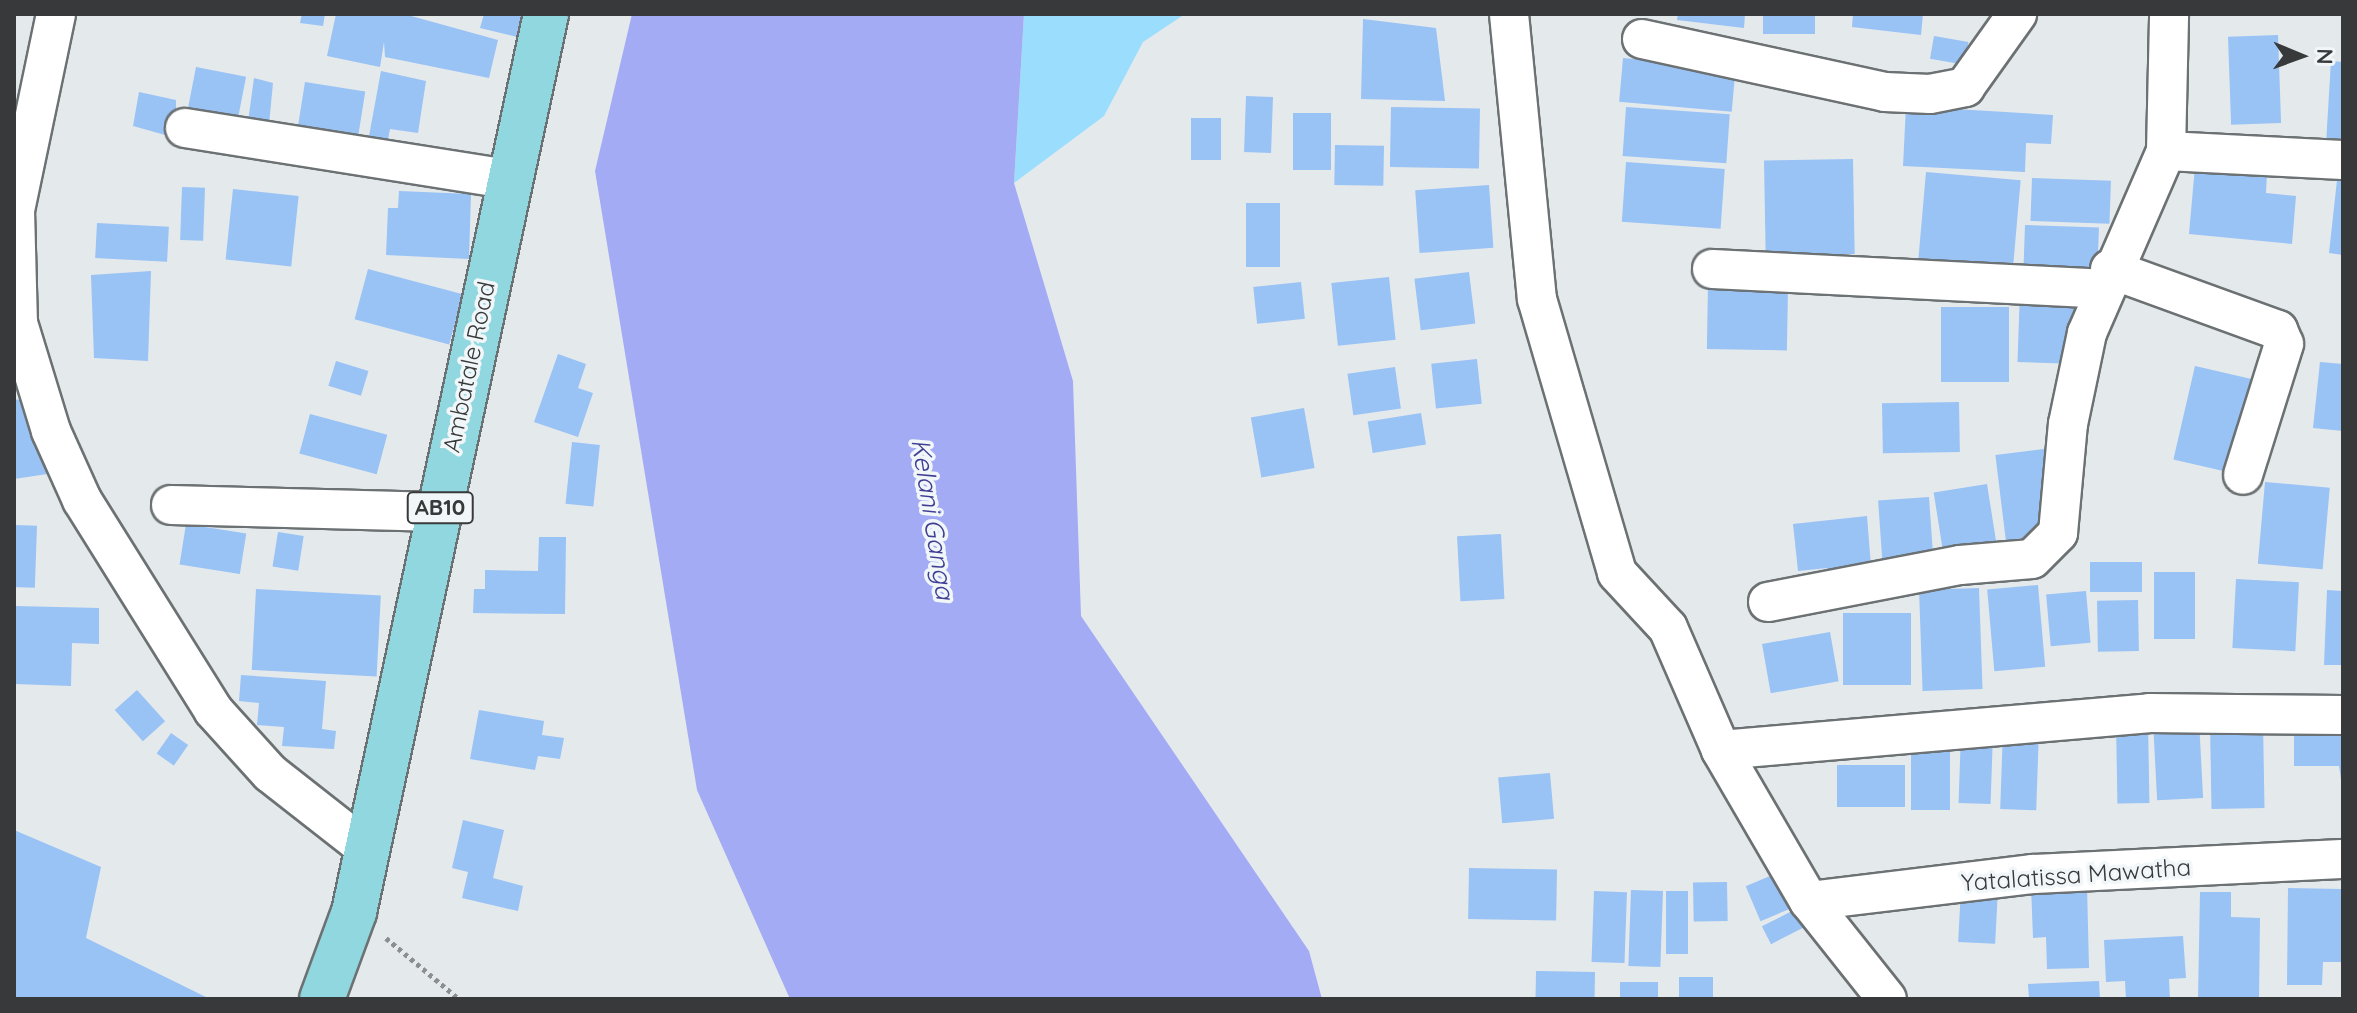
<!DOCTYPE html>
<style>
body{margin:0}
#map{position:relative;width:2357px;height:1013px;overflow:hidden;background:#e4e9ec;font-family:Quicksand,sans-serif}
div>[style]{position:absolute}
.green>*{inset:0;background:#9addfd}
.water>*{inset:0;background:#a4abf5}
.building>*{inset:0;background:#99c2f5;transform-origin:0 0}
.path>*{height:5px;margin-top:-2.5px;transform-origin:0;background:repeating-linear-gradient(90deg,#8b8f91 0 4px,transparent 0 8px)}
.roads{filter:drop-shadow(2px 0 #6c7173) drop-shadow(-2px 0 #6c7173) drop-shadow(0 2px #6c7173) drop-shadow(0 -2px #6c7173)}
.minor>*{height:38px;margin:-19px;padding:0 19px;transform-origin:19px;border-radius:19px;background:#fff}
.major>*{height:44px;margin:-22px;padding:0 22px;transform-origin:22px;border-radius:22px;background:#91d7df}
span{translate:-50% -50%;white-space:nowrap;text-align:center;line-height:1.15;-webkit-text-stroke:7px #f1f7f9;paint-order:stroke}
.shield-label span{padding:2px 6px;background:#f1f7f9;border:2px solid;border-radius:6px;-webkit-text-stroke-width:0}
.shield-label{font-size:22px;color:#37393a;font-weight:700}
.street-label{font-size:24px;color:#37393a}
.water-label{font-size:26px;color:#3f3e94;font-style:italic}
.frame{position:absolute;inset:0;border:16px solid #37393a;pointer-events:none}
.north{position:absolute;left:2261px;top:16px;width:80px;height:80px;-webkit-text-stroke:6px #f1f7f9;paint-order:stroke;rotate:91deg;font-size:22px;font-weight:700;line-height:32px;text-align:center;color:#37393a}
.north::after{content:'';display:block;margin:auto;width:28px;height:36px;background:#37393a;clip-path:polygon(50% 0,100% 100%,50% 72%,0 100%)}
</style>
<div id="map">
<div class="green">
<i style="clip-path:polygon(1024px 14px,1185px 14px,1143px 42px,1104px 116px,1014px 183px)"></i>
</div>
<div class="water">
<i style="clip-path:polygon(632px 14px,1024px 14px,1014px 183px,1073px 381px,1081px 616px,1309px 951px,1322px 999px,790px 999px,697px 790px,595px 171px)"></i>
</div>
<div class="building">
<i style="clip-path:polygon(302px 14px,325px 14px,323px 26px,300px 23px)"></i>
<i style="clip-path:polygon(336px 14px,404px 14px,498px 40px,489px 78px,385px 57px,384px 42px,380px 67px,327px 56px)"></i>
<i style="clip-path:polygon(484px 14px,536px 14px,530px 40px,480px 28px)"></i>
<i style="clip-path:polygon(1678px 14px,1745px 14px,1744px 28px,1677px 20px)"></i>
<i style="left:1763px;top:14px;width:52px;height:20px"></i>
<i style="clip-path:polygon(1853px 14px,1923px 14px,1921px 35px,1852px 27px)"></i>
<i style="clip-path:polygon(1363px 19px,1436px 28px,1445px 101px,1361px 99px)"></i>
<i style="left:2278px;top:35px;width:88px;height:50px;rotate:88deg"></i>
<i style="left:1934px;top:36px;width:35px;height:23px;rotate:10deg"></i>
<i style="left:1623px;top:58px;width:113px;height:44px;rotate:5deg"></i>
<i style="clip-path:polygon(2331px 61px,2343px 62px,2343px 145px,2326px 144px)"></i>
<i style="left:196px;top:67px;width:51px;height:51px;rotate:11deg"></i>
<i style="clip-path:polygon(381px 71px,426px 81px,418px 133px,390px 129px,386px 150px,367px 147px)"></i>
<i style="clip-path:polygon(254px 78px,273px 83px,268px 135px,247px 129px)"></i>
<i style="left:305px;top:82px;width:61px;height:59px;rotate:9deg"></i>
<i style="clip-path:polygon(139px 92px,176px 100px,176px 138px,133px 126px)"></i>
<i style="left:1246px;top:96px;width:27px;height:56px;rotate:2deg"></i>
<i style="clip-path:polygon(1906px 106px,2053px 115px,2051px 144px,2026px 143px,2025px 172px,1903px 166px)"></i>
<i style="left:1391px;top:107px;width:89px;height:60px;rotate:1deg"></i>
<i style="left:1626px;top:107px;width:104px;height:49px;rotate:4deg"></i>
<i style="left:1293px;top:113px;width:38px;height:57px"></i>
<i style="left:1191px;top:118px;width:30px;height:42px"></i>
<i style="left:1335px;top:145px;width:49px;height:40px;rotate:1deg"></i>
<i style="left:1853px;top:159px;width:95px;height:89px;rotate:89deg"></i>
<i style="left:1626px;top:162px;width:99px;height:60px;rotate:4deg"></i>
<i style="clip-path:polygon(2195px 166px,2267px 172px,2266px 193px,2296px 196px,2292px 244px,2189px 234px)"></i>
<i style="clip-path:polygon(2338px 171px,2343px 171px,2343px 255px,2329px 253px)"></i>
<i style="left:1926px;top:172px;width:95px;height:90px;rotate:5deg"></i>
<i style="left:2032px;top:178px;width:79px;height:43px;rotate:2deg"></i>
<i style="left:1489px;top:185px;width:63px;height:74px;rotate:86deg"></i>
<i style="left:182px;top:187px;width:23px;height:53px;rotate:2deg"></i>
<i style="left:233px;top:189px;width:66px;height:71px;rotate:6deg"></i>
<i style="clip-path:polygon(399px 191px,471px 194px,469px 259px,386px 255px,388px 208px,398px 208px)"></i>
<i style="left:1246px;top:203px;width:34px;height:64px"></i>
<i style="left:97px;top:223px;width:72px;height:35px;rotate:3deg"></i>
<i style="left:2025px;top:225px;width:74px;height:50px;rotate:2deg"></i>
<i style="left:368px;top:269px;width:98px;height:52px;rotate:15deg"></i>
<i style="clip-path:polygon(151px 271px,148px 361px,94px 358px,91px 275px)"></i>
<i style="left:1469px;top:272px;width:52px;height:55px;rotate:83deg"></i>
<i style="left:1389px;top:277px;width:63px;height:58px;rotate:84deg"></i>
<i style="left:1301px;top:282px;width:37px;height:48px;rotate:84deg"></i>
<i style="left:1708px;top:285px;width:80px;height:64px;rotate:1deg"></i>
<i style="left:2020px;top:290px;width:61px;height:72px;rotate:2deg"></i>
<i style="left:1941px;top:307px;width:68px;height:75px"></i>
<i style="clip-path:polygon(558px 354px,586px 364px,578px 388px,593px 393px,578px 437px,534px 422px)"></i>
<i style="left:1477px;top:359px;width:45px;height:46px;rotate:84deg"></i>
<i style="left:336px;top:361px;width:34px;height:26px;rotate:17deg"></i>
<i style="clip-path:polygon(2320px 362px,2343px 364px,2343px 431px,2313px 428px)"></i>
<i style="left:2195px;top:366px;width:58px;height:96px;rotate:13deg"></i>
<i style="left:1395px;top:367px;width:42px;height:48px;rotate:82deg"></i>
<i style="clip-path:polygon(30px 398px,54px 473px,14px 479px,14px 400px)"></i>
<i style="left:1959px;top:402px;width:50px;height:77px;rotate:89deg"></i>
<i style="left:1304px;top:408px;width:61px;height:54px;rotate:80deg"></i>
<i style="left:1421px;top:413px;width:32px;height:54px;rotate:81deg"></i>
<i style="left:310px;top:414px;width:80px;height:41px;rotate:15deg"></i>
<i style="left:572px;top:442px;width:28px;height:62px;rotate:6deg"></i>
<i style="left:2044px;top:449px;width:86px;height:49px;rotate:83deg"></i>
<i style="left:2265px;top:482px;width:65px;height:82px;rotate:5deg"></i>
<i style="left:1987px;top:484px;width:60px;height:54px;rotate:81deg"></i>
<i style="left:1929px;top:497px;width:61px;height:51px;rotate:86deg"></i>
<i style="clip-path:polygon(1867px 516px,1872px 579px,1828px 583px,1827px 568px,1798px 571px,1793px 524px)"></i>
<i style="left:186px;top:524px;width:61px;height:41px;rotate:9deg"></i>
<i style="left:14px;top:525px;width:23px;height:62px;rotate:2deg"></i>
<i style="left:278px;top:532px;width:26px;height:35px;rotate:9deg"></i>
<i style="left:1501px;top:534px;width:65px;height:44px;rotate:87deg"></i>
<i style="clip-path:polygon(539px 537px,566px 537px,565px 614px,473px 613px,474px 589px,485px 589px,485px 570px,538px 571px)"></i>
<i style="left:2142px;top:562px;width:30px;height:52px;rotate:90deg"></i>
<i style="left:2154px;top:572px;width:41px;height:67px"></i>
<i style="left:2236px;top:579px;width:63px;height:69px;rotate:3deg"></i>
<i style="left:2038px;top:585px;width:82px;height:51px;rotate:85deg"></i>
<i style="left:1979px;top:588px;width:101px;height:60px;rotate:88deg"></i>
<i style="left:256px;top:589px;width:125px;height:81px;rotate:3deg"></i>
<i style="clip-path:polygon(2327px 590px,2343px 591px,2343px 665px,2324px 665px)"></i>
<i style="left:2086px;top:591px;width:52px;height:40px;rotate:85deg"></i>
<i style="left:2138px;top:600px;width:51px;height:41px;rotate:89deg"></i>
<i style="clip-path:polygon(14px 606px,99px 608px,99px 644px,72px 643px,71px 686px,14px 684px)"></i>
<i style="left:1843px;top:613px;width:68px;height:72px"></i>
<i style="left:1830px;top:632px;width:50px;height:69px;rotate:80deg"></i>
<i style="clip-path:polygon(241px 675px,326px 681px,322px 729px,336px 731px,334px 749px,282px 746px,284px 727px,257px 725px,259px 703px,239px 701px)"></i>
<i style="left:137px;top:690px;width:42px;height:30px;rotate:48deg"></i>
<i style="clip-path:polygon(479px 710px,544px 721px,542px 735px,564px 738px,560px 759px,538px 756px,535px 770px,470px 759px)"></i>
<i style="left:2199px;top:720px;width:78px;height:46px;rotate:87deg"></i>
<i style="left:2148px;top:721px;width:82px;height:32px;rotate:89deg"></i>
<i style="left:2263px;top:722px;width:86px;height:53px;rotate:89deg"></i>
<i style="left:2003px;top:729px;width:36px;height:80px;rotate:2deg"></i>
<i style="clip-path:polygon(2294px 732px,2343px 732px,2343px 793px,2339px 766px,2294px 766px)"></i>
<i style="left:171px;top:733px;width:21px;height:25px;rotate:35deg"></i>
<i style="left:1961px;top:733px;width:32px;height:70px;rotate:2deg"></i>
<i style="left:1911px;top:737px;width:39px;height:73px"></i>
<i style="left:1837px;top:765px;width:68px;height:42px"></i>
<i style="left:1550px;top:773px;width:46px;height:52px;rotate:85deg"></i>
<i style="clip-path:polygon(463px 820px,504px 830px,493px 878px,523px 886px,518px 911px,462px 898px,468px 872px,452px 868px)"></i>
<i style="clip-path:polygon(14px 830px,101px 867px,86px 938px,210px 999px,14px 999px)"></i>
<i style="left:1469px;top:868px;width:88px;height:51px;rotate:1deg"></i>
<i style="left:1777px;top:873px;width:38px;height:34px;rotate:67deg"></i>
<i style="left:1727px;top:882px;width:39px;height:34px;rotate:89deg"></i>
<i style="clip-path:polygon(2087px 885px,2089px 968px,2047px 969px,2046px 937px,2033px 938px,2031px 886px)"></i>
<i style="left:1961px;top:888px;width:37px;height:54px;rotate:3deg"></i>
<i style="clip-path:polygon(2288px 888px,2341px 889px,2343px 962px,2323px 962px,2322px 985px,2287px 985px)"></i>
<i style="left:1631px;top:890px;width:32px;height:76px;rotate:2deg"></i>
<i style="left:1594px;top:891px;width:33px;height:71px;rotate:2deg"></i>
<i style="left:1666px;top:891px;width:22px;height:63px"></i>
<i style="clip-path:polygon(2200px 892px,2231px 892px,2231px 917px,2260px 918px,2259px 999px,2198px 999px)"></i>
<i style="left:1794px;top:910px;width:20px;height:36px;rotate:63deg"></i>
<i style="clip-path:polygon(2183px 936px,2186px 978px,2169px 979px,2170px 999px,2126px 999px,2125px 981px,2106px 982px,2104px 940px)"></i>
<i style="left:1536px;top:971px;width:59px;height:28px;rotate:1deg"></i>
<i style="left:1713px;top:977px;width:22px;height:34px;rotate:90deg"></i>
<i style="clip-path:polygon(2099px 981px,2100px 999px,2029px 999px,2028px 984px)"></i>
<i style="left:1620px;top:982px;width:38px;height:17px"></i>
</div>
<div class="path">
<i style="left:386px;top:938px;width:95px;rotate:39.9deg"></i>
</div>
<div class="roads">
<div class="minor">
<i style="left:56px;top:14px;width:200px;rotate:101.8deg"></i>
<i style="left:15px;top:210px;width:113px;rotate:88.5deg"></i>
<i style="left:18px;top:323px;width:113px;rotate:73deg"></i>
<i style="left:51px;top:431px;width:76px;rotate:65.8deg"></i>
<i style="left:82px;top:500px;width:248px;rotate:58deg"></i>
<i style="left:213px;top:710px;width:85px;rotate:47.9deg"></i>
<i style="left:270px;top:773px;width:123px;rotate:38.1deg"></i>
<i style="left:1509px;top:14px;width:286px;rotate:84.4deg"></i>
<i style="left:1537px;top:299px;width:285px;rotate:73.7deg"></i>
<i style="left:1617px;top:573px;width:75px;rotate:47.2deg"></i>
<i style="left:1668px;top:628px;width:133px;rotate:66.5deg"></i>
<i style="left:1721px;top:750px;width:175px;rotate:59.8deg"></i>
<i style="left:1809px;top:901px;width:125px;rotate:51.5deg"></i>
<i style="left:1642px;top:39px;width:249px;rotate:12.3deg"></i>
<i style="left:1885px;top:92px;width:45px;rotate:2.5deg"></i>
<i style="left:1930px;top:94px;width:36px;rotate:-11deg"></i>
<i style="left:1965px;top:87px;width:90px;rotate:-54.5deg"></i>
<i style="left:185px;top:128px;width:327px;rotate:9deg"></i>
<i style="left:2166px;top:151px;width:177px;rotate:2.9deg"></i>
<i style="left:1712px;top:269px;width:392px;rotate:2.9deg"></i>
<i style="left:2110px;top:269px;width:179px;rotate:20deg"></i>
<i style="left:2278px;top:330px;width:15px;rotate:67deg"></i>
<i style="left:2284px;top:344px;width:137px;rotate:107.4deg"></i>
<i style="left:171px;top:505px;width:268px;rotate:1.5deg"></i>
<i style="left:1768px;top:602px;width:196px;rotate:-10.9deg"></i>
<i style="left:1960px;top:565px;width:72px;rotate:-4.8deg"></i>
<i style="left:2032px;top:559px;width:37px;rotate:-45deg"></i>
<i style="left:2058px;top:533px;width:109px;rotate:-84.8deg"></i>
<i style="left:2068px;top:424px;width:93px;rotate:-78.2deg"></i>
<i style="left:2087px;top:333px;width:198px;rotate:-66.5deg"></i>
<i style="left:2166px;top:151px;width:137px;rotate:-88.7deg"></i>
<i style="left:1721px;top:750px;width:431px;rotate:-4.9deg"></i>
<i style="left:2150px;top:713px;width:193px;rotate:0.6deg"></i>
<i style="left:1809px;top:901px;width:226px;rotate:-6.9deg"></i>
<i style="left:2033px;top:874px;width:310px;rotate:-2.8deg"></i>
</div>
<div class="major">
<i style="left:322px;top:999px;width:93px;rotate:-69.8deg"></i>
<i style="left:354px;top:912px;width:918px;rotate:-77.93deg"></i>
</div>
</div>
<div class="shield-label">
<span style="left:440px;top:508px">AB10</span>
</div>
<div class="street-label">
<span style="left:469px;top:367px;rotate:-78deg">Ambatale Road</span>
<span style="left:2076px;top:875px;rotate:-4deg">Yatalatissa Mawatha</span>
</div>
<div class="water-label">
<span style="left:933px;top:519px;rotate:81deg">Kelani Ganga</span>
</div>
<div class="frame"></div>
<div class="north">N</div>
</div>
